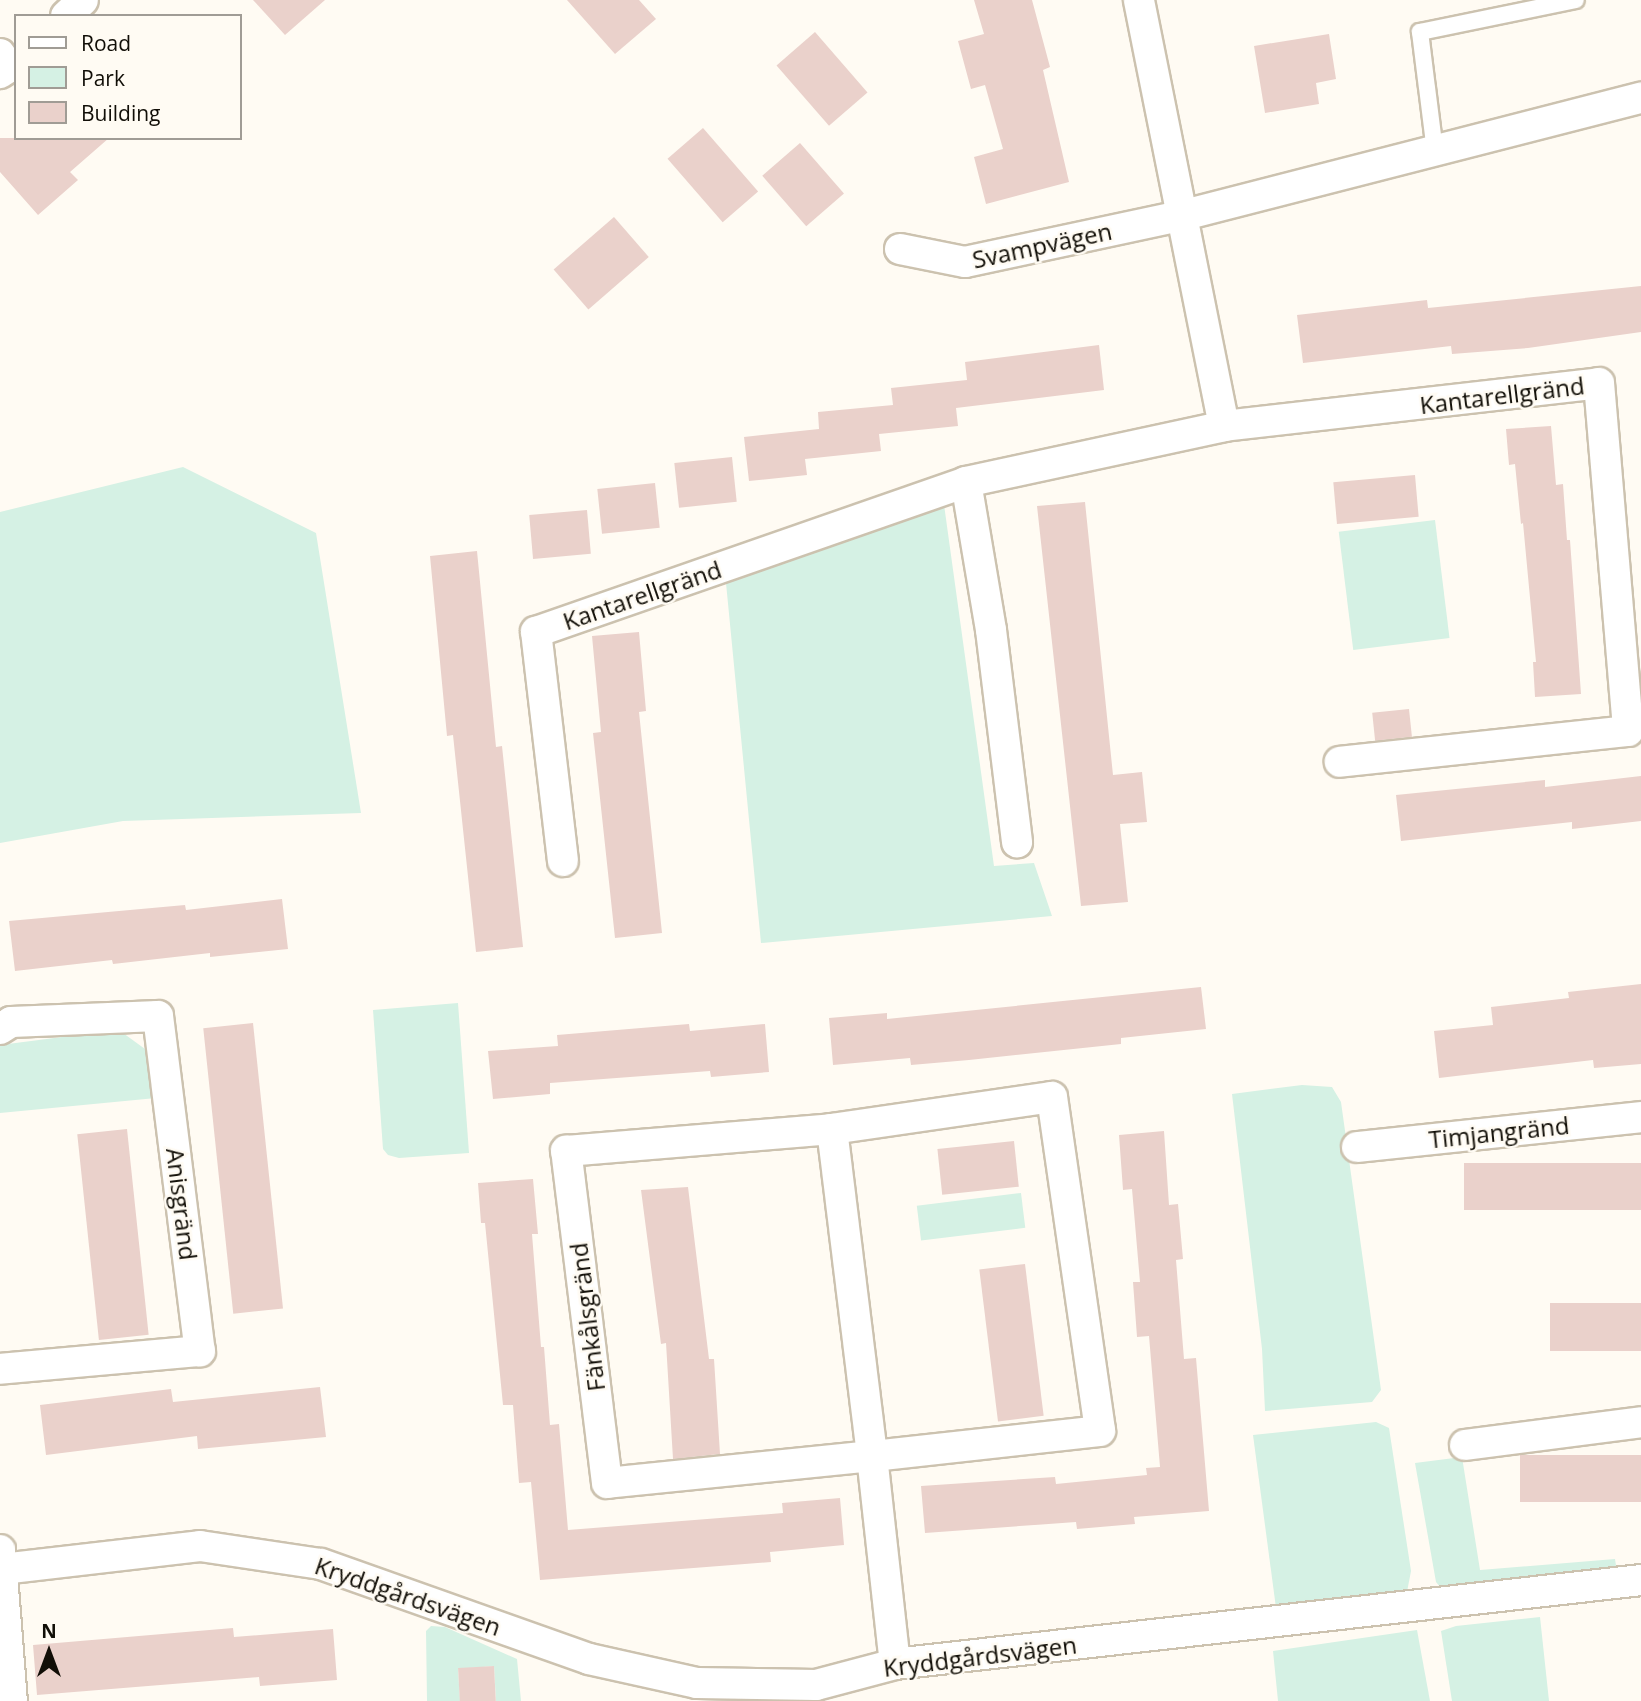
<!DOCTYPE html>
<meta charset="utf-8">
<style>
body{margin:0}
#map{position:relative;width:1641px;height:1701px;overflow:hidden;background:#fffbf3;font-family:"Open Sans",sans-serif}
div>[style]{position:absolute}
.green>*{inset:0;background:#d5f1e4;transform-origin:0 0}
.building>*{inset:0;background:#ead1cb;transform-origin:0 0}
.roads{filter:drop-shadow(2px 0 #ccc2af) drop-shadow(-2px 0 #ccc2af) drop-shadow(0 2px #ccc2af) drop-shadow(0 -2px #ccc2af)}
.lane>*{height:16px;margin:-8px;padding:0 8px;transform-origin:8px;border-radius:8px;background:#fff}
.street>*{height:30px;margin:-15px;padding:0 15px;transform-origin:15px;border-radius:15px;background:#fff}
span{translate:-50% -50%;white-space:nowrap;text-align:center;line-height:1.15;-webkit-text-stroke:5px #fffbf3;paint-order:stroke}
.street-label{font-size:24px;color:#110e07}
.legend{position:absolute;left:14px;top:14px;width:228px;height:126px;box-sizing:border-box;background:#fffbf3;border:2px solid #a09c95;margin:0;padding:9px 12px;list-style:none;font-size:21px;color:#110e07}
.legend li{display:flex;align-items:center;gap:14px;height:35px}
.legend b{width:35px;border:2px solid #a09c95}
.north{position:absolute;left:14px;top:1617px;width:70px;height:70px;-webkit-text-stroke:5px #fffbf3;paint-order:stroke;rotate:0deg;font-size:19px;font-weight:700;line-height:28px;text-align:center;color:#110e07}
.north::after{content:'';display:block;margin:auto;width:24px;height:32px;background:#110e07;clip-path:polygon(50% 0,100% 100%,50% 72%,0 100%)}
</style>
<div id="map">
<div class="green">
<i style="clip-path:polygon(183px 467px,316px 533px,361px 813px,123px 821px,0 843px,0 512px)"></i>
<i style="clip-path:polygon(942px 490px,994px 866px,1034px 863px,1052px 916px,761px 943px,726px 583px)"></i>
<i style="left:1435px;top:520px;width:119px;height:97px;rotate:83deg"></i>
<i style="clip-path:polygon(458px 1003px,469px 1153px,399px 1158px,388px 1155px,383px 1149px,373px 1010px)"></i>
<i style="clip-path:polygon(101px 1032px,123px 1033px,145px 1049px,156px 1098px,0 1113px,0 1045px)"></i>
<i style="clip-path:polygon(1302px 1085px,1332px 1087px,1341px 1102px,1381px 1390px,1372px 1402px,1265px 1411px,1262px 1349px,1232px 1094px)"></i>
<i style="left:1021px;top:1193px;width:35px;height:105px;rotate:83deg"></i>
<i style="clip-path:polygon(1376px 1422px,1389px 1428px,1411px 1571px,1407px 1592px,1276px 1608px,1253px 1435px)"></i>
<i style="clip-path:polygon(1462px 1457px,1480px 1570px,1615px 1559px,1617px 1572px,1441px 1588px,1436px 1582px,1415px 1463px)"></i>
<i style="clip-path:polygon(1540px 1617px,1549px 1701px,1452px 1701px,1441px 1631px,1456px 1626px)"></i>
<i style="clip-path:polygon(431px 1626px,445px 1627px,517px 1659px,521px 1701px,496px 1701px,494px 1666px,458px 1669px,460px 1701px,427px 1701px,426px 1631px)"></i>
<i style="clip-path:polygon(1417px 1630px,1430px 1701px,1278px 1701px,1273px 1651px)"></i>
</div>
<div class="building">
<i style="clip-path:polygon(253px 0,325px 0,285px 35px)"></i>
<i style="clip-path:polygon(567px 0,639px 0,656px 19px,615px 54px)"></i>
<i style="clip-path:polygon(974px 0,1032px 0,1050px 67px,1043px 70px,1069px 182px,986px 204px,974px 157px,1003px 149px,985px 85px,971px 89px,958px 41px,984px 34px)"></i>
<i style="left:815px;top:32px;width:80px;height:51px;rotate:49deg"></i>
<i style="clip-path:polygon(1329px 34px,1336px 79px,1316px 83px,1319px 104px,1265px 113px,1254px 46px)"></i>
<i style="left:703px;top:128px;width:84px;height:47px;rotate:49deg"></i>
<i style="clip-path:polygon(0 138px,109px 138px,70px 172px,78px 180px,38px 215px,0 172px)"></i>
<i style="left:800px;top:143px;width:67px;height:50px;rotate:49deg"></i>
<i style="left:614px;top:217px;width:53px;height:80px;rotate:49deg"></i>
<i style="clip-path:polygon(1641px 286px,1641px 332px,1528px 348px,1452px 354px,1451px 346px,1303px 363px,1297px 315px,1427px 300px,1428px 308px)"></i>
<i style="clip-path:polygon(1099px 345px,1104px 390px,956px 408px,958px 426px,879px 434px,881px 451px,805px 459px,807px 475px,749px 481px,744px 437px,819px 429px,818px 412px,893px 405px,891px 388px,967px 380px,965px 362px)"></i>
<i style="clip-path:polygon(1551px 426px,1556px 485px,1563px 484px,1567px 540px,1570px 540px,1581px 694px,1535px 697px,1533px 662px,1536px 662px,1523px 523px,1521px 524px,1515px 464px,1509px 465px,1506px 429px)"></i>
<i style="left:732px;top:457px;width:45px;height:58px;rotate:84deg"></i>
<i style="left:1415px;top:475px;width:42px;height:82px;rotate:85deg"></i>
<i style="left:655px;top:483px;width:45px;height:58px;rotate:84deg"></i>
<i style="clip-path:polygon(1085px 502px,1113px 775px,1142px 772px,1147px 822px,1120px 824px,1128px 902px,1081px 906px,1037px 506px)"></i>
<i style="left:587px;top:510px;width:44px;height:58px;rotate:85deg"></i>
<i style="clip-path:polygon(477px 551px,496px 747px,502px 746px,523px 947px,476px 952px,453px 735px,447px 736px,430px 556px)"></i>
<i style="clip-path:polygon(639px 632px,646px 711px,639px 712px,662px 933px,615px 938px,593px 733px,601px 732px,592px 636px)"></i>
<i style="left:1409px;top:709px;width:28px;height:37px;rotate:84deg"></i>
<i style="clip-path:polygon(1641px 776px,1641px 821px,1572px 829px,1572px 822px,1401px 841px,1396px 795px,1545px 780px,1545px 787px)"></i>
<i style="clip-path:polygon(282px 899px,288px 949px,210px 957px,210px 953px,113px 964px,112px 960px,15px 971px,9px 921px,185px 905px,186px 910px)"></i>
<i style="clip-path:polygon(1641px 984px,1641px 1064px,1594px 1068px,1593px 1060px,1439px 1078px,1434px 1031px,1493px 1025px,1491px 1007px,1569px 998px,1568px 992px)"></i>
<i style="clip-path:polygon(1201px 987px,1206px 1029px,1121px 1038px,1121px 1044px,969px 1060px,911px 1065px,910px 1058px,833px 1065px,829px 1018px,887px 1013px,887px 1019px)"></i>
<i style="left:253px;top:1023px;width:287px;height:50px;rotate:84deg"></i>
<i style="clip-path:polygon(689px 1024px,690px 1031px,765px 1024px,769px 1072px,711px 1077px,710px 1071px,550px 1083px,550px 1094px,493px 1099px,488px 1051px,558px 1046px,557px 1035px)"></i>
<i style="left:127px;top:1129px;width:207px;height:50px;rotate:84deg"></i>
<i style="clip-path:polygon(1164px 1131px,1169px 1205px,1178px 1204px,1183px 1259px,1176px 1260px,1184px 1359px,1196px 1358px,1209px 1511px,1134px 1517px,1135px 1524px,1077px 1529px,1076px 1522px,925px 1533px,921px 1486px,1055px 1477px,1056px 1484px,1147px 1475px,1146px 1468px,1160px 1467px,1149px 1336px,1137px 1337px,1133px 1282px,1140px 1282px,1132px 1189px,1123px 1190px,1119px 1135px)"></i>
<i style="left:1014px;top:1141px;width:46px;height:77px;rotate:84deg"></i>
<i style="left:1641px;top:1163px;width:47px;height:177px;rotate:90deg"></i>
<i style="clip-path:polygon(533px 1179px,538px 1234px,532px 1234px,541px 1347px,544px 1347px,550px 1425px,559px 1424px,568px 1530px,783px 1513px,782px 1503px,840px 1498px,844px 1545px,770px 1552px,771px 1562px,540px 1580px,531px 1482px,519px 1483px,513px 1405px,503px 1405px,485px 1223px,481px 1223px,478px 1183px)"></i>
<i style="clip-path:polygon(688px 1187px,709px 1359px,714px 1359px,720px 1454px,673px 1459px,666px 1343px,661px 1344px,641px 1190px)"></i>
<i style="left:1025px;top:1264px;width:153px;height:46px;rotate:83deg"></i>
<i style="left:1641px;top:1303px;width:48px;height:91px;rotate:90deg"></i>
<i style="clip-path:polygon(320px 1387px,326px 1437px,198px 1449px,197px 1436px,46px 1455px,40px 1405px,171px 1389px,173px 1402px)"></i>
<i style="left:1641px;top:1455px;width:47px;height:121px;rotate:90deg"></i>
<i style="clip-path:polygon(233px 1628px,234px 1637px,333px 1629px,337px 1680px,260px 1686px,259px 1677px,37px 1695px,33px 1645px)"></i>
<i style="left:494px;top:1666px;width:35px;height:36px;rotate:87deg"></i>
</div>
<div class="roads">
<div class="lane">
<i style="left:1435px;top:151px;width:120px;rotate:-97.2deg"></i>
<i style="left:1420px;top:32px;width:159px;rotate:-11.6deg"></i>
</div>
<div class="street">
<i style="left:66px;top:16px;width:23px;rotate:-43deg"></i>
<i style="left:0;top:54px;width:16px;rotate:55deg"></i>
<i style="left:9px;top:67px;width:11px;rotate:146deg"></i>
<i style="left:900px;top:249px;width:66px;rotate:11.3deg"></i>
<i style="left:965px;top:262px;width:224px;rotate:-12.1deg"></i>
<i style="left:1184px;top:215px;width:472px;rotate:-14.4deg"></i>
<i style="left:1224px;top:426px;width:377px;rotate:-6.5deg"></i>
<i style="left:1599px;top:383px;width:349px;rotate:85.2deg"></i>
<i style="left:1628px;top:731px;width:290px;rotate:173.9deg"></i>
<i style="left:966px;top:482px;width:150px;rotate:80.4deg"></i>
<i style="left:991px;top:630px;width:214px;rotate:83deg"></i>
<i style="left:563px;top:861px;width:231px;rotate:-96.7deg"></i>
<i style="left:536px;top:632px;width:455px;rotate:-19.2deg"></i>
<i style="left:966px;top:482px;width:264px;rotate:-12.2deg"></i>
<i style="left:1224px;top:426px;width:434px;rotate:-101.3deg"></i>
<i style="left:0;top:1029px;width:13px;rotate:-32deg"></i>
<i style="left:11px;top:1022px;width:147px;rotate:-2.3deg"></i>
<i style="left:158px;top:1016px;width:338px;rotate:82.9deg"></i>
<i style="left:200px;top:1351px;width:201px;rotate:174.9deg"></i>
<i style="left:832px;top:1129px;width:222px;rotate:-8.3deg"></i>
<i style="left:1052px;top:1097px;width:337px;rotate:81.8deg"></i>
<i style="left:1100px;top:1431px;width:229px;rotate:173.7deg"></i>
<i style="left:872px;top:1456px;width:266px;rotate:174.2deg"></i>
<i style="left:607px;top:1483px;width:335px;rotate:-97deg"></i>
<i style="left:566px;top:1151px;width:267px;rotate:-4.7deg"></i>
<i style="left:832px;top:1129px;width:329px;rotate:83deg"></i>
<i style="left:872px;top:1456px;width:209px;rotate:83.7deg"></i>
<i style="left:1357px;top:1147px;width:286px;rotate:-6deg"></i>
<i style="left:1465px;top:1445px;width:177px;rotate:-7.4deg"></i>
<i style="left:0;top:1550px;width:151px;rotate:85.5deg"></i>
<i style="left:2px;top:1569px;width:199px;rotate:-6.6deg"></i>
<i style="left:200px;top:1546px;width:122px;rotate:8.5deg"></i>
<i style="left:321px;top:1564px;width:284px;rotate:19.5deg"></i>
<i style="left:589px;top:1659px;width:111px;rotate:12.5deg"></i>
<i style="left:697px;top:1683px;width:119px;rotate:1deg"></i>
<i style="left:816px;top:1685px;width:82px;rotate:-14.9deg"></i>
<i style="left:895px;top:1664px;width:751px;rotate:-6.42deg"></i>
</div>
</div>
<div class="street-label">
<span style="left:1042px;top:245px;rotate:-12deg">Svampvägen</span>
<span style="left:1502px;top:395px;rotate:-7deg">Kantarellgränd</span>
<span style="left:642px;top:595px;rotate:-19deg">Kantarellgränd</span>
<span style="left:1499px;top:1132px;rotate:-6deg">Timjangränd</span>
<span style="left:182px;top:1204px;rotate:83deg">Anisgränd</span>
<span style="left:587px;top:1317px;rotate:-97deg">Fänkålsgränd</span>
<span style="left:408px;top:1596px;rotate:19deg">Kryddgårdsvägen</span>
<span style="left:980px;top:1656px;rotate:-7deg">Kryddgårdsvägen</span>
</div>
<ul class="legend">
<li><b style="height:9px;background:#fff"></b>Road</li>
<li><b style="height:19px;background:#d5f1e4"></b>Park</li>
<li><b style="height:19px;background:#ead1cb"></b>Building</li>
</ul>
<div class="north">N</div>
</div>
